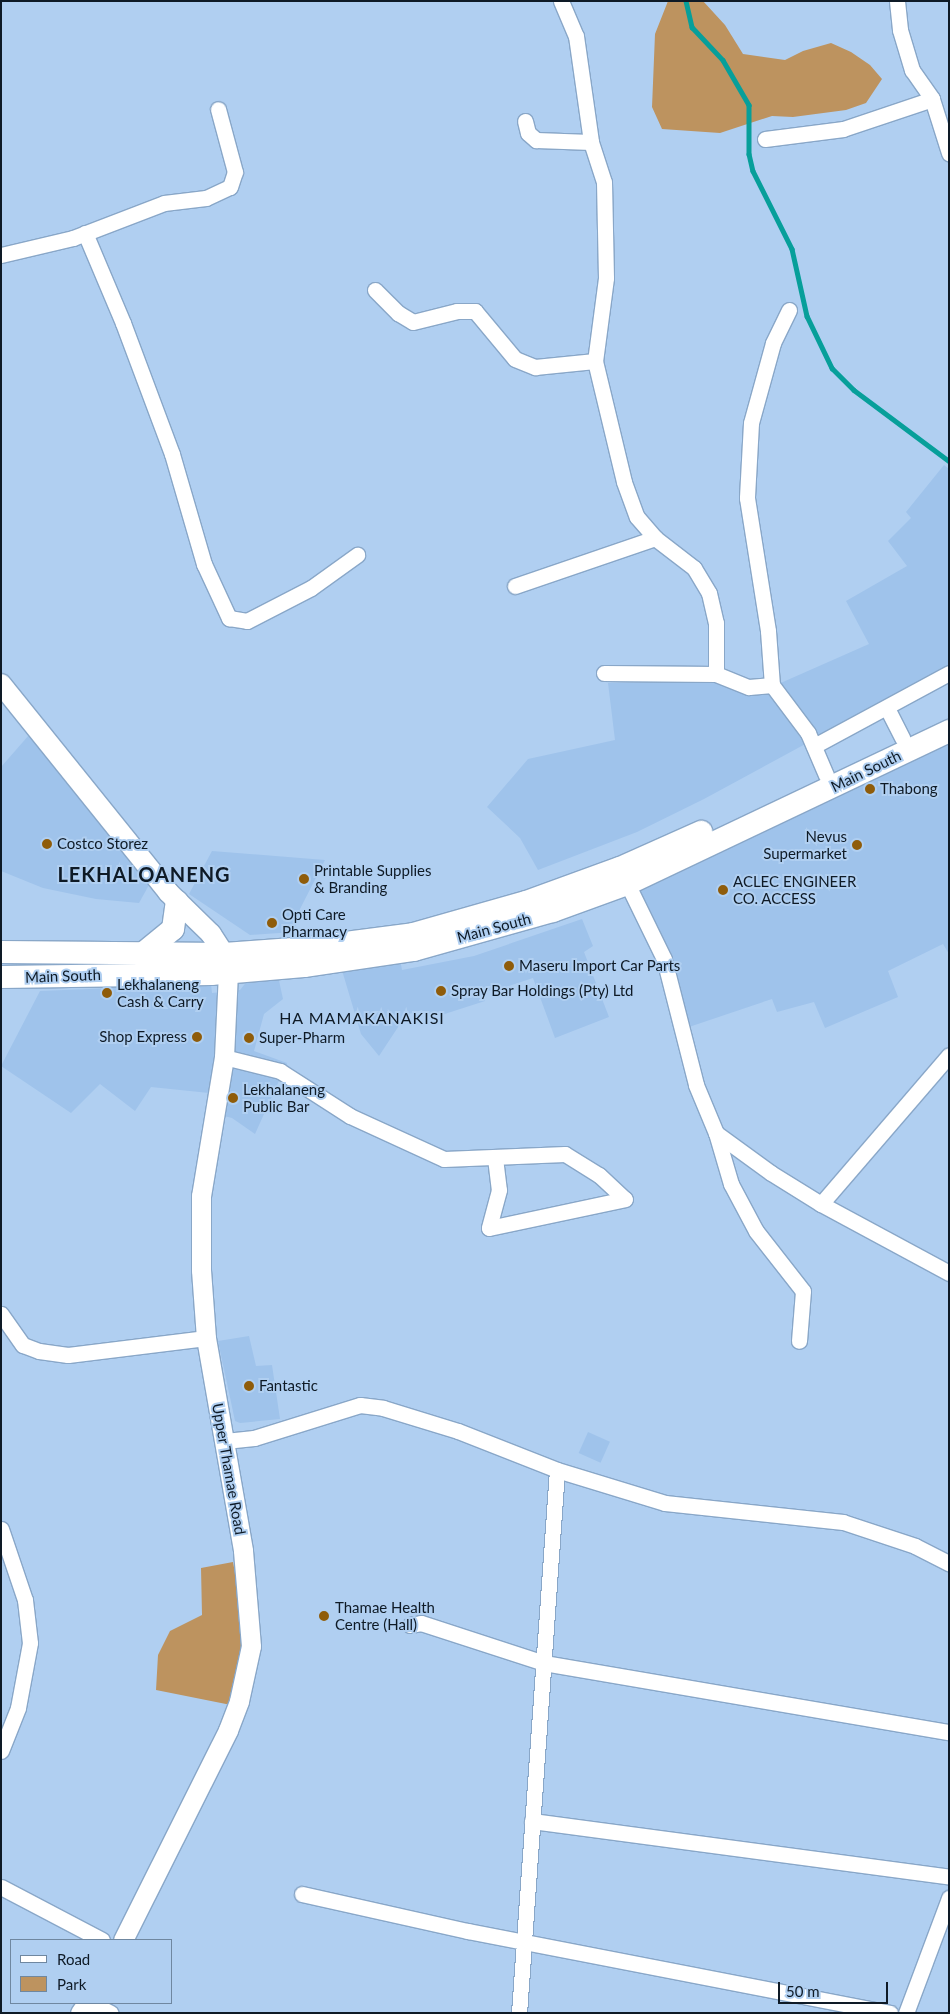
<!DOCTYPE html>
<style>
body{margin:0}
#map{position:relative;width:950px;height:2014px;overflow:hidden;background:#b0cff1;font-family:Lato,sans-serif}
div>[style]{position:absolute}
.built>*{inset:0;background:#9fc3eb;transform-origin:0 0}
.green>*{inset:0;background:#bd935f}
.stream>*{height:4.5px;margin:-2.25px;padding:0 2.25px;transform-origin:2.25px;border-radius:2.25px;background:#079f9a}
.roads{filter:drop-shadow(1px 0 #89a7c8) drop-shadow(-1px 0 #89a7c8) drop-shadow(0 1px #89a7c8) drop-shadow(0 -1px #89a7c8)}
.minor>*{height:15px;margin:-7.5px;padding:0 7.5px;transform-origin:7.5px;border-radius:7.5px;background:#fff}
.tertiary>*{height:19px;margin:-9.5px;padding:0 9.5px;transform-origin:9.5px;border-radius:9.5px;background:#fff}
.secondary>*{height:20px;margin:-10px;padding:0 10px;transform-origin:10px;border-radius:10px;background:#fff}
.primary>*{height:22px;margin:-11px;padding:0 11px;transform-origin:11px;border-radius:11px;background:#fff}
.dots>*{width:14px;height:14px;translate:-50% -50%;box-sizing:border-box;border:2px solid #b0cff1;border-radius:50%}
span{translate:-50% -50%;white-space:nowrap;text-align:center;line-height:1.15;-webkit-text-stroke:4px #b0cff1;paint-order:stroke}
.street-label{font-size:15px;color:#0e1a26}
.poi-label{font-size:15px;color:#0e1a26}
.left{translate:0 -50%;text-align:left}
.right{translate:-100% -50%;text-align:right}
.neighbourhood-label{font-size:16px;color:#0e1a26;letter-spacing:1px}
.district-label{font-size:20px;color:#0e1a26;font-weight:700;letter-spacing:1px}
.frame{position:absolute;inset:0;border:2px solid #0e1a26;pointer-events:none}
.legend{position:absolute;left:10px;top:1939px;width:162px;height:65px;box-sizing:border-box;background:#b0cff1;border:1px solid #6f87a0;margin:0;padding:6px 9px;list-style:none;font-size:15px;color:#0e1a26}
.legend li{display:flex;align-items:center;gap:10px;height:25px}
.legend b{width:25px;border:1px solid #6f87a0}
.scale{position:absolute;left:778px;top:1982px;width:110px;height:22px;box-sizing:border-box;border:2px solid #0e1a26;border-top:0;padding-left:6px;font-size:15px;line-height:18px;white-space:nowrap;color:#0e1a26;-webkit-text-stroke:4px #b0cff1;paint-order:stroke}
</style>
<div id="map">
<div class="built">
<i style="clip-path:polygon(944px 465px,949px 469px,949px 666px,704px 799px,637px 832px,538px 870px,520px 838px,487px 807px,528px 759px,615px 740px,608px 683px,716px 682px,758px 693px,869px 644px,846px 601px,907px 566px,888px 541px,911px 518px,906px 512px)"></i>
<i style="clip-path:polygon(29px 735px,149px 885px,139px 903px,96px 899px,43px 888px,1px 871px,1px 767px)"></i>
<i style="clip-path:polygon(949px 744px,949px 954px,943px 944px,888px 971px,898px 997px,825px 1028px,814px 1002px,777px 1012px,772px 999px,689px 1027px,668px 955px,638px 891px)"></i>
<i style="clip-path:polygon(212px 851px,325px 860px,300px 909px,294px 932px,250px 935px,189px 894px)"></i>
<i style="clip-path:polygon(582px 919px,593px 946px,584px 952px,609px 1017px,555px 1038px,533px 978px,497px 990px,482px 991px,485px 1001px,426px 1020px,422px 1010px,406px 1015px,379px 1056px,361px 1034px,341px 967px,400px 959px,402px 970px,474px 956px)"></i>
<i style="clip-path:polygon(278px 976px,283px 999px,264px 1014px,254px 1051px,287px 1063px,255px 1134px,232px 1118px,220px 1115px,209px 1093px,151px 1087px,135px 1111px,100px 1084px,71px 1113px,1px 1066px,40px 991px,211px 984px,212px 993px,240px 990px,248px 980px)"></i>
<i style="clip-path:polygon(249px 1336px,256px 1366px,272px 1365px,280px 1419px,240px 1423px,235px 1421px,218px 1341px)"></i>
<i style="left:588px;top:1432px;width:24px;height:23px;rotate:24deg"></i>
</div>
<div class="green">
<i style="clip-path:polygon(668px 1px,703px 1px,725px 25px,743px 54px,785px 60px,803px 51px,831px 43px,851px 52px,870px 65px,882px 79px,866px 103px,846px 110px,793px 117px,772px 116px,720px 133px,662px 129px,652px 107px,655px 34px)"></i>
<i style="clip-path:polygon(233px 1562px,243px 1618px,241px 1656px,231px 1705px,156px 1690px,158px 1655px,170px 1631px,202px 1615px,201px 1568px)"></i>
</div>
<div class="stream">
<i style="left:686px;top:1px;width:27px;rotate:77deg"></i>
<i style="left:692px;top:27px;width:45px;rotate:46.8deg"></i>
<i style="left:723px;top:60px;width:52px;rotate:60deg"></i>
<i style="left:749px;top:105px;width:49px;rotate:90deg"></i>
<i style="left:749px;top:154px;width:17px;rotate:77deg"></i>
<i style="left:753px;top:171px;width:87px;rotate:63.4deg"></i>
<i style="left:792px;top:249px;width:69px;rotate:77.4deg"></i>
<i style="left:807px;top:316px;width:58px;rotate:64.3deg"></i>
<i style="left:832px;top:368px;width:31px;rotate:45deg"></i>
<i style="left:854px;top:390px;width:119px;rotate:36.8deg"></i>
</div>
<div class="roads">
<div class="minor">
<i style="left:561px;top:1px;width:38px;rotate:67deg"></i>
<i style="left:576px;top:36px;width:107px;rotate:81.9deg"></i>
<i style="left:591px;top:142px;width:42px;rotate:72deg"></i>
<i style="left:604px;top:182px;width:96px;rotate:88.8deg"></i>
<i style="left:606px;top:278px;width:84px;rotate:97.5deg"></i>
<i style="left:595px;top:361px;width:124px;rotate:76.5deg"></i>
<i style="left:624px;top:482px;width:37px;rotate:70deg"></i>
<i style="left:637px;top:517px;width:28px;rotate:49deg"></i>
<i style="left:655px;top:538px;width:49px;rotate:37.6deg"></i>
<i style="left:694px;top:568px;width:29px;rotate:59deg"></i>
<i style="left:709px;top:593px;width:31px;rotate:77deg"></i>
<i style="left:716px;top:623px;width:51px;rotate:90deg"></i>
<i style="left:897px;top:1px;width:29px;rotate:84deg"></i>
<i style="left:900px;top:30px;width:42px;rotate:73.3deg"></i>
<i style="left:912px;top:70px;width:35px;rotate:55deg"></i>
<i style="left:932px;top:99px;width:57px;rotate:72.5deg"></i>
<i style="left:525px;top:121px;width:12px;rotate:76deg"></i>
<i style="left:528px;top:133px;width:11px;rotate:41deg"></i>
<i style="left:536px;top:140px;width:55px;rotate:2.1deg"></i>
<i style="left:765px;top:139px;width:79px;rotate:-7.3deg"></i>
<i style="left:843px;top:129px;width:94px;rotate:-18.6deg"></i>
<i style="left:85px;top:233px;width:98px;rotate:67.1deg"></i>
<i style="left:123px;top:323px;width:140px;rotate:69.5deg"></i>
<i style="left:172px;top:454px;width:115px;rotate:73.8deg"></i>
<i style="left:204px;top:564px;width:60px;rotate:65.2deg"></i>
<i style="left:229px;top:618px;width:18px;rotate:9deg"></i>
<i style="left:247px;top:621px;width:72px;rotate:-27.3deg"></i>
<i style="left:311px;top:588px;width:57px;rotate:-35.7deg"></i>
<i style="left:1px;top:255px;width:74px;rotate:-13.3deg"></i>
<i style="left:73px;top:238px;width:97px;rotate:-21deg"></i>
<i style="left:164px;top:203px;width:42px;rotate:-6.8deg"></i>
<i style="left:206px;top:198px;width:26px;rotate:-25deg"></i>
<i style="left:230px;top:187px;width:16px;rotate:-72deg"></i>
<i style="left:235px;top:172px;width:65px;rotate:-105.1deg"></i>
<i style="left:375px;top:290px;width:33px;rotate:45deg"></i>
<i style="left:398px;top:313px;width:17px;rotate:31deg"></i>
<i style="left:413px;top:322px;width:45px;rotate:-14deg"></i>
<i style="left:457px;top:311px;width:18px"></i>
<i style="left:475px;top:311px;width:62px;rotate:50.2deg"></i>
<i style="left:515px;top:359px;width:22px;rotate:22deg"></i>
<i style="left:535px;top:367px;width:60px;rotate:-5.7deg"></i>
<i style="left:789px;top:310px;width:37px;rotate:116deg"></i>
<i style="left:773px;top:343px;width:83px;rotate:105.4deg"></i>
<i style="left:751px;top:423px;width:75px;rotate:93.1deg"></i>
<i style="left:747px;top:498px;width:135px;rotate:81deg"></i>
<i style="left:768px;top:631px;width:54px;rotate:85.8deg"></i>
<i style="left:772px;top:685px;width:60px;rotate:53.1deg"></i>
<i style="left:808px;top:733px;width:46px;rotate:66.8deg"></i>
<i style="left:515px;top:586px;width:148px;rotate:-18.9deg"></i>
<i style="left:604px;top:673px;width:112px;rotate:0.5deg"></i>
<i style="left:716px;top:674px;width:35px;rotate:22deg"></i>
<i style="left:749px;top:687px;width:23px;rotate:-5deg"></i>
<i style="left:887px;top:708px;width:34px;rotate:63deg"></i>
<i style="left:814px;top:746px;width:153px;rotate:-28.4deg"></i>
<i style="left:624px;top:877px;width:91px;rotate:64deg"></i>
<i style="left:664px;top:959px;width:130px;rotate:75.7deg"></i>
<i style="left:696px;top:1085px;width:52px;rotate:67.4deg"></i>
<i style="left:716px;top:1133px;width:68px;rotate:36deg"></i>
<i style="left:771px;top:1173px;width:59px;rotate:31.8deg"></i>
<i style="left:821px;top:1204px;width:145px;rotate:28.3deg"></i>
<i style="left:224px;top:1057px;width:58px;rotate:14deg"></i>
<i style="left:280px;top:1071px;width:83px;rotate:32.7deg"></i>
<i style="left:350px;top:1116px;width:103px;rotate:24.6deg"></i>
<i style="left:444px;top:1159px;width:121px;rotate:-2.4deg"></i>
<i style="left:565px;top:1154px;width:40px;rotate:32deg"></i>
<i style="left:599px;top:1175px;width:35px;rotate:43deg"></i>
<i style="left:716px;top:1133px;width:53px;rotate:73.6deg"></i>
<i style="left:731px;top:1184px;width:53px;rotate:62deg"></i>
<i style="left:756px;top:1231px;width:76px;rotate:51.9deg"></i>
<i style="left:803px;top:1291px;width:50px;rotate:94.6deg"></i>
<i style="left:495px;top:1158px;width:32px;rotate:83deg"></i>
<i style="left:499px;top:1190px;width:39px;rotate:105deg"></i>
<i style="left:489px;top:1228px;width:139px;rotate:-12deg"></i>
<i style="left:821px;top:1204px;width:196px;rotate:-49.3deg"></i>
<i style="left:1px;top:1314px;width:38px;rotate:55deg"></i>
<i style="left:23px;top:1345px;width:17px;rotate:21deg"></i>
<i style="left:39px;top:1351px;width:29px;rotate:8deg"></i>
<i style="left:68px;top:1355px;width:139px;rotate:-7deg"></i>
<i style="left:225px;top:1441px;width:29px;rotate:-6deg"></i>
<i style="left:254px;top:1438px;width:111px;rotate:-17.3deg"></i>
<i style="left:360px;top:1405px;width:23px;rotate:7deg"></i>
<i style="left:383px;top:1408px;width:78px;rotate:17deg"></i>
<i style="left:458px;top:1431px;width:106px;rotate:21.5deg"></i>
<i style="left:557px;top:1470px;width:113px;rotate:17deg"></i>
<i style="left:665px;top:1503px;width:179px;rotate:6.1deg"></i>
<i style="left:843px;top:1522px;width:76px;rotate:18.4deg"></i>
<i style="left:915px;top:1546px;width:38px;rotate:27deg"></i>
<i style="left:1px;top:1529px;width:75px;rotate:71.3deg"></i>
<i style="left:25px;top:1600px;width:43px;rotate:83.4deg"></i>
<i style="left:30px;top:1643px;width:66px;rotate:100.5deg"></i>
<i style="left:18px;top:1708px;width:46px;rotate:111.6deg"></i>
<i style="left:410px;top:1625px;width:11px;rotate:-10deg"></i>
<i style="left:421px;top:1623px;width:129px;rotate:18deg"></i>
<i style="left:544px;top:1663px;width:411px;rotate:9.7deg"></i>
<i style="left:532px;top:1821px;width:421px;rotate:7.6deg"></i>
<i style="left:1px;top:1887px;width:114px;rotate:27.7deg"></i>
<i style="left:302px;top:1894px;width:170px;rotate:12.6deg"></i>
<i style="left:468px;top:1931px;width:430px;rotate:11deg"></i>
<i style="left:91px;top:2003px;width:22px;rotate:27deg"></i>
<i style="left:519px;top:2013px;width:544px;rotate:-86deg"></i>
<i style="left:906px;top:2013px;width:123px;rotate:-69.5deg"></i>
</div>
<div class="tertiary">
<i style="left:123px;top:1940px;width:235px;rotate:-63.4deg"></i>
<i style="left:228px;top:1730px;width:31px;rotate:-69deg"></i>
<i style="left:239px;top:1701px;width:56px;rotate:-77.7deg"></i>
<i style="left:251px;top:1646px;width:96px;rotate:-94.8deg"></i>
<i style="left:243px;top:1550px;width:215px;rotate:-99.9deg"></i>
<i style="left:206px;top:1338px;width:68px;rotate:-94.2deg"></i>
<i style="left:201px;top:1270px;width:74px;rotate:-90deg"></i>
<i style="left:201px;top:1196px;width:141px;rotate:-80.6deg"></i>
<i style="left:224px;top:1057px;width:85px;rotate:-87.3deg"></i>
<i style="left:80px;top:2013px;width:12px;rotate:-55deg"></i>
</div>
<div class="secondary">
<i style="left:1px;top:684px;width:267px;rotate:51.2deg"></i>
<i style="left:168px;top:892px;width:60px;rotate:44.3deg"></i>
<i style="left:211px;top:934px;width:24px;rotate:57deg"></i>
<i style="left:224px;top:954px;width:14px;rotate:78deg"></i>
</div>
<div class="primary">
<i style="left:1px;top:952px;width:223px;rotate:0.5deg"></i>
<i style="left:224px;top:954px;width:83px;rotate:-4.1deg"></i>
<i style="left:307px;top:948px;width:107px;rotate:-7.5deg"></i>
<i style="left:413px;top:934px;width:117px;rotate:-15.8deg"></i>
<i style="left:526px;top:902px;width:100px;rotate:-19.9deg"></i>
<i style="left:620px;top:868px;width:89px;rotate:-24deg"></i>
<i style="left:141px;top:955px;width:41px;rotate:-39.1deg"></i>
<i style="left:173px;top:929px;width:28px;rotate:-82deg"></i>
<i style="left:1px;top:977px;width:210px;rotate:-0.8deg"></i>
<i style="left:211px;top:974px;width:93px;rotate:-4.9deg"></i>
<i style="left:304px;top:966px;width:111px;rotate:-8.3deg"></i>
<i style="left:414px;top:950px;width:144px;rotate:-15.7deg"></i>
<i style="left:553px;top:911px;width:79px;rotate:-20deg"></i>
<i style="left:627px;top:884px;width:357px;rotate:-25.4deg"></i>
</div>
</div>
<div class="dots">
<i style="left:870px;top:789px;background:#8f5c0a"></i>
<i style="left:47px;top:844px;background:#8f5c0a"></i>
<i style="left:857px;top:845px;background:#8f5c0a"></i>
<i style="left:304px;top:879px;background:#8f5c0a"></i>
<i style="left:723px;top:890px;background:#8f5c0a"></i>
<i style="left:272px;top:923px;background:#8f5c0a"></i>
<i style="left:509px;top:966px;background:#8f5c0a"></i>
<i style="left:441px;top:991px;background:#8f5c0a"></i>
<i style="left:107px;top:993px;background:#8f5c0a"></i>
<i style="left:197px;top:1037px;background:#8f5c0a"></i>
<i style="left:249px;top:1038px;background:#8f5c0a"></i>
<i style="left:233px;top:1098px;background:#8f5c0a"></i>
<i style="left:249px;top:1386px;background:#8f5c0a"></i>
<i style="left:324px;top:1616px;background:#8f5c0a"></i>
</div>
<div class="street-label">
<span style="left:866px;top:771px;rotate:-26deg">Main South</span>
<span style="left:494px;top:928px;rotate:-15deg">Main South</span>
<span style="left:63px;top:976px;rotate:-2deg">Main South</span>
<span style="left:229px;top:1469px;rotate:80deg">Upper Thamae Road</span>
</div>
<div class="poi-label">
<span class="left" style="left:880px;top:789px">Thabong</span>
<span class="right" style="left:847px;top:845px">Nevus<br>Supermarket</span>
<span class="left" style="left:57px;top:844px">Costco Storez</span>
<span class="left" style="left:314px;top:879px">Printable Supplies<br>&amp; Branding</span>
<span class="left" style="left:733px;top:890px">ACLEC ENGINEER<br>CO. ACCESS</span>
<span class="left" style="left:282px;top:923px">Opti Care<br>Pharmacy</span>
<span class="left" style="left:519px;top:966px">Maseru Import Car Parts</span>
<span class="left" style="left:117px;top:993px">Lekhalaneng<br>Cash &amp; Carry</span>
<span class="left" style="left:451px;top:991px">Spray Bar Holdings (Pty) Ltd</span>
<span class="right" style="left:187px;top:1037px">Shop Express</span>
<span class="left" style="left:259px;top:1038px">Super-Pharm</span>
<span class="left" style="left:243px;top:1098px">Lekhalaneng<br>Public Bar</span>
<span class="left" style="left:259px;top:1386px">Fantastic</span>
<span class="left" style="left:335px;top:1616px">Thamae Health<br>Centre (Hall)</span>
</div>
<div class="neighbourhood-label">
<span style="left:362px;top:1018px">HA MAMAKANAKISI</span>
</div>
<div class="district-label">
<span style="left:144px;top:874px">LEKHALOANENG</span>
</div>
<div class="frame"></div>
<ul class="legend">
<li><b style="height:6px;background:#fff"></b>Road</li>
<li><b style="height:14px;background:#bd935f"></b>Park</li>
</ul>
<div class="scale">50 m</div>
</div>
